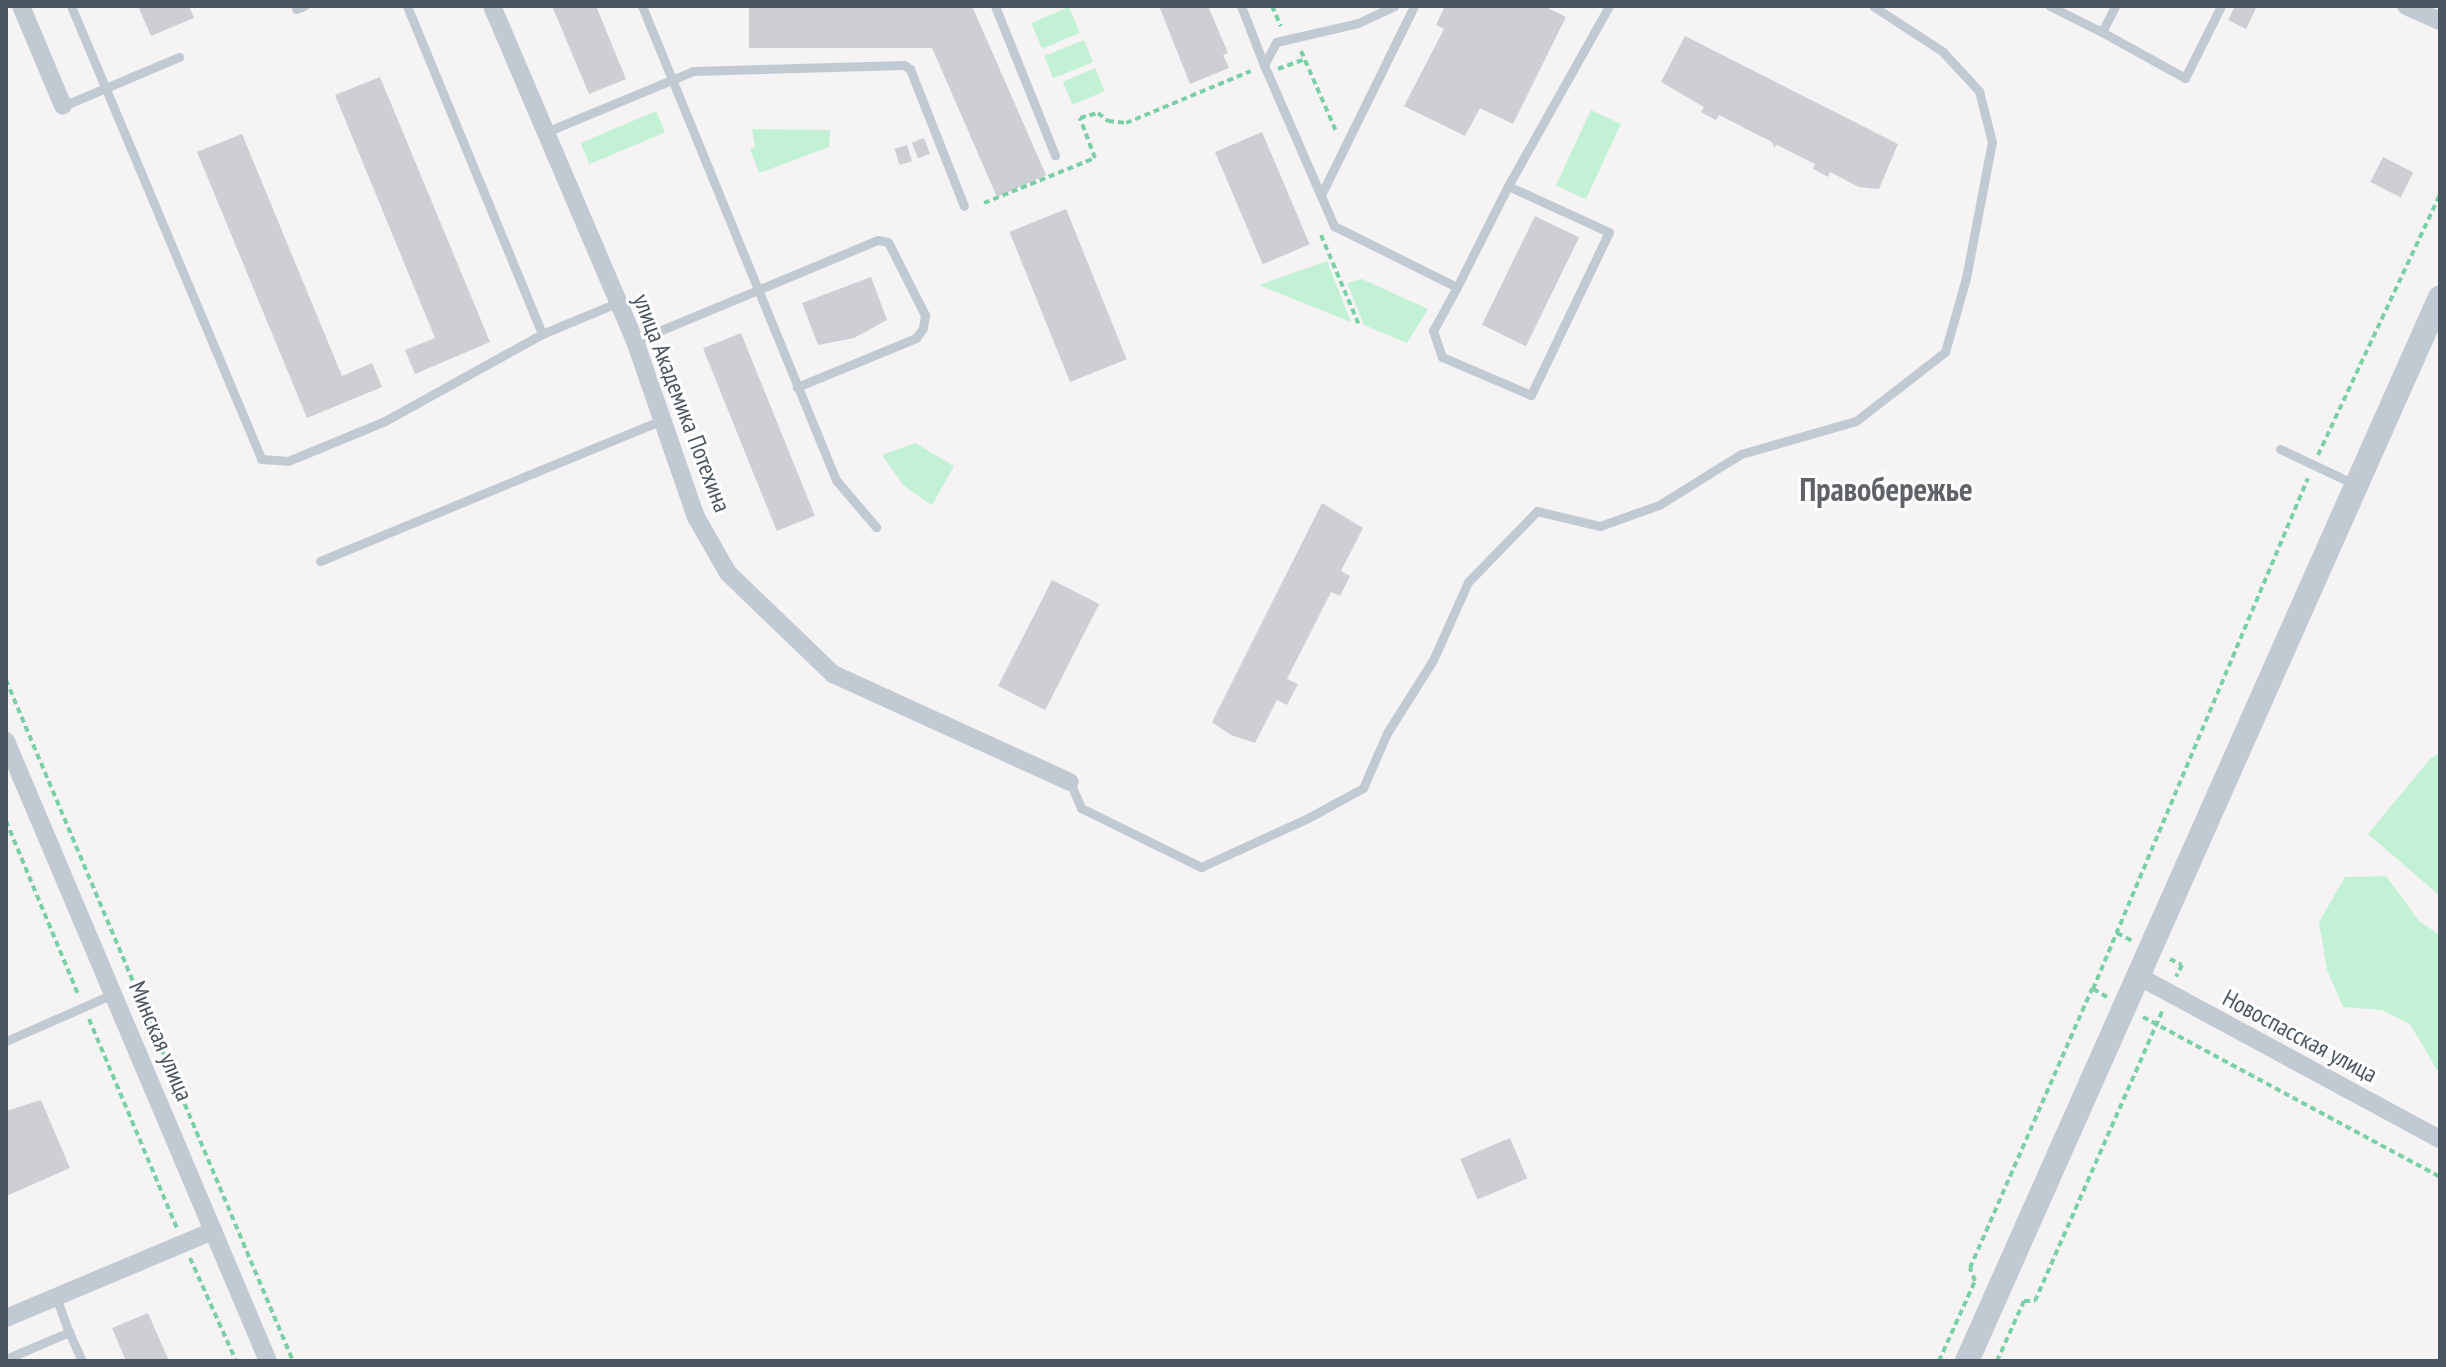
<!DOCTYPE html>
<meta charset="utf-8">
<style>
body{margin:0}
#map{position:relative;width:2446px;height:1367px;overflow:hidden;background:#f5f3f3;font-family:"PT Sans Narrow",sans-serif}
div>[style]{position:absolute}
.green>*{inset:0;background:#c3f1d5;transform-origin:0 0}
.building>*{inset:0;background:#cdcfd5;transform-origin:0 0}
.path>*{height:4px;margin-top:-2px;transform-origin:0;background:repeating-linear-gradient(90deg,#7ad0a6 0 6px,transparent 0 10px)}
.service>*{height:9px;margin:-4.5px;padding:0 4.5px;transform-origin:4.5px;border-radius:4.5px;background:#c1cad2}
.minor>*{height:18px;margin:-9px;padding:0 9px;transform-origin:9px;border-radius:9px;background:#c1cad2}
.tertiary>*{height:24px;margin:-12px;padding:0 12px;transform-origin:12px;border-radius:12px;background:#c1cad2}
span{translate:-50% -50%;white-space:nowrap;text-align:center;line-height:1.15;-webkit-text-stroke:6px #fff;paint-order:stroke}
.street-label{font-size:24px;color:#4a5661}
.district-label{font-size:32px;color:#5f6368;font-weight:700}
.frame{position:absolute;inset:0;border:8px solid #4a5661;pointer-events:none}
</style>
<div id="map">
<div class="green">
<i style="left:1069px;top:7px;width:28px;height:41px;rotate:67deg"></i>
<i style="left:1084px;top:40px;width:24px;height:43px;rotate:68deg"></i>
<i style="left:1095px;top:68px;width:25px;height:35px;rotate:67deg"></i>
<i style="left:1591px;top:110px;width:33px;height:83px;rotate:25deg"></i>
<i style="left:656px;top:111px;width:23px;height:82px;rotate:67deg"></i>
<i style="clip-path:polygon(752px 129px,830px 130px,829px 147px,759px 173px,750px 149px,755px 147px)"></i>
<i style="clip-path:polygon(1327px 261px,1351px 322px,1259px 285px)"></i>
<i style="clip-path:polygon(1362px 279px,1428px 309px,1407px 343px,1364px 325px,1347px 283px)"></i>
<i style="clip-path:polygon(915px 443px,954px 466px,932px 505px,904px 486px,882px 455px)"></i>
<i style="clip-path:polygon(2440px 753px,2440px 896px,2368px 834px,2430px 759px)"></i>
<i style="clip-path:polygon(2386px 876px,2419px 921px,2440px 935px,2440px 1075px,2410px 1024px,2382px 1010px,2343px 1007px,2327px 970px,2319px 922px,2345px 877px)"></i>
</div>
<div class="building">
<i style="clip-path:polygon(138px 6px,189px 6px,194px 18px,151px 36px)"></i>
<i style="clip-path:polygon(552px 6px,596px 6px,626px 79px,589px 94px)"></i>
<i style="clip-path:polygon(749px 6px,972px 6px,1046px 175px,997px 197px,932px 48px,749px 48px)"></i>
<i style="clip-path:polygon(1159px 6px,1208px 6px,1228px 53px,1223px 55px,1229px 68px,1190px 84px)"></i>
<i style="clip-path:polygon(1445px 6px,1544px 6px,1566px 17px,1513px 124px,1480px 108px,1465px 136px,1404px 106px,1444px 29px,1436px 25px)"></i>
<i style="clip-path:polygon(2235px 6px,2257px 6px,2246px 29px,2228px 20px)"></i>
<i style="clip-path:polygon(1685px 36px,1898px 144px,1879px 189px,1859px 187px,1830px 172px,1828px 177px,1813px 169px,1815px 164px,1777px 145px,1774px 148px,1772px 142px,1719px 115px,1716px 120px,1701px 112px,1704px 107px,1661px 82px)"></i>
<i style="clip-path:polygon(380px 77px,490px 342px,415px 374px,405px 350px,435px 338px,335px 95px)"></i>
<i style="left:1262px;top:132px;width:122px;height:51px;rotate:67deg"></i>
<i style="clip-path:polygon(242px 134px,342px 376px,372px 363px,382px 387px,307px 418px,197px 152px)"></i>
<i style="left:924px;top:138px;width:17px;height:13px;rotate:69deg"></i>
<i style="left:907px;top:145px;width:17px;height:13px;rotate:73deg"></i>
<i style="left:2383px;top:157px;width:34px;height:28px;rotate:27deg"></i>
<i style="left:1066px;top:209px;width:162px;height:61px;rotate:68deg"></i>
<i style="left:1535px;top:216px;width:49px;height:121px;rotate:26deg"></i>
<i style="clip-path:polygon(871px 277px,887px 320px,854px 338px,818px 345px,802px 303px)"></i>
<i style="left:741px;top:333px;width:197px;height:41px;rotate:68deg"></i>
<i style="clip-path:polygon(1322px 503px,1363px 528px,1341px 571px,1350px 576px,1340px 596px,1331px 592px,1287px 679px,1298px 684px,1287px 705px,1277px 700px,1255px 743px,1231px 735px,1212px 722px)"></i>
<i style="left:1052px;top:580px;width:53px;height:119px;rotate:27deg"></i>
<i style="clip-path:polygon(41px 1100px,70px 1168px,6px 1196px,6px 1111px)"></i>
<i style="left:1510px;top:1138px;width:44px;height:54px;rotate:67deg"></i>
<i style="clip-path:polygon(148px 1313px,169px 1361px,126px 1361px,112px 1328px)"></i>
</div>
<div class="path">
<i style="left:1272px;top:6px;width:22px;rotate:66deg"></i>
<i style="left:1301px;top:51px;width:87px;rotate:66.4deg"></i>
<i style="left:1278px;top:69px;width:30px;rotate:-20deg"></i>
<i style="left:984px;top:203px;width:120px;rotate:-22.1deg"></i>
<i style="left:1095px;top:158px;width:43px;rotate:-110.6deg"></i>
<i style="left:1080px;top:118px;width:19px;rotate:-16deg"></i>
<i style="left:1098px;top:113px;width:13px;rotate:39deg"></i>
<i style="left:1108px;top:121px;width:18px;rotate:6deg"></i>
<i style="left:1126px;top:123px;width:135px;rotate:-22.6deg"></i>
<i style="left:1321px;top:235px;width:98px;rotate:67.1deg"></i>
<i style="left:2318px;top:455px;width:288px;rotate:-64.9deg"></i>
<i style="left:6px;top:680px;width:739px;rotate:67.15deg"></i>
<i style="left:6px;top:821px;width:190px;rotate:67.4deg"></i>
<i style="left:2117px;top:933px;width:18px;rotate:27deg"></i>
<i style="left:2170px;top:959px;width:13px;rotate:27deg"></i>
<i style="left:2182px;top:965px;width:13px;rotate:117deg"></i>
<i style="left:2107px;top:997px;width:16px;rotate:-150deg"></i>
<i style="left:2093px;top:989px;width:554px;rotate:-67.18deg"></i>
<i style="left:2143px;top:1017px;width:337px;rotate:28.3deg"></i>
<i style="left:89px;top:1019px;width:227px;rotate:67.2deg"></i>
<i style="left:190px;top:1258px;width:113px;rotate:65.9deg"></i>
<i style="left:1939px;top:1361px;width:88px;rotate:-65.8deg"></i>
<i style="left:1975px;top:1281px;width:14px;rotate:-111deg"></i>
<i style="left:1970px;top:1268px;width:305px;rotate:-66.4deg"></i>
<i style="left:1997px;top:1361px;width:66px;rotate:-65.8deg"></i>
<i style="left:2024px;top:1301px;width:11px"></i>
<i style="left:2035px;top:1301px;width:317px;rotate:-66.3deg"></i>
</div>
<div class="service">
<i style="left:71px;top:6px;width:491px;rotate:67.2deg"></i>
<i style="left:261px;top:459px;width:27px;rotate:4deg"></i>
<i style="left:288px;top:461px;width:105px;rotate:-22.4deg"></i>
<i style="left:385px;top:421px;width:179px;rotate:-29deg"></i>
<i style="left:542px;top:334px;width:83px;rotate:-22.6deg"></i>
<i style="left:407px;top:6px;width:355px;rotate:67.6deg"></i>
<i style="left:642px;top:6px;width:512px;rotate:67.74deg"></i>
<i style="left:836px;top:480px;width:62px;rotate:49.6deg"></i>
<i style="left:995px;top:6px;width:161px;rotate:68.1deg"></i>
<i style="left:1241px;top:6px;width:63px;rotate:68.7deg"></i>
<i style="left:1264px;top:65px;width:26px;rotate:-62deg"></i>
<i style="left:1276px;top:42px;width:84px;rotate:-13deg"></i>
<i style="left:1358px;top:23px;width:40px;rotate:-25deg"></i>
<i style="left:2050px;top:6px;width:58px;rotate:26.6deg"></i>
<i style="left:2102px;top:32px;width:29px;rotate:-63deg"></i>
<i style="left:296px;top:9px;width:9px;rotate:-21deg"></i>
<i style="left:2102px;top:32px;width:95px;rotate:29deg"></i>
<i style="left:2185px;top:78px;width:80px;rotate:-63.4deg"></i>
<i style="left:1264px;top:65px;width:176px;rotate:66.5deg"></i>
<i style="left:1334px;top:226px;width:137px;rotate:26.4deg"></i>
<i style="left:1457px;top:287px;width:113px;rotate:-63.2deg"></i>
<i style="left:1508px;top:186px;width:111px;rotate:24.5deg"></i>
<i style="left:1609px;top:232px;width:181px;rotate:115.6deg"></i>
<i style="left:1531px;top:395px;width:97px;rotate:-156.9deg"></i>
<i style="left:1442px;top:357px;width:28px;rotate:-109deg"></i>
<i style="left:1433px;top:331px;width:50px;rotate:-61.4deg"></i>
<i style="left:63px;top:106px;width:126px;rotate:-22.9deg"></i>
<i style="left:546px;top:132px;width:159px;rotate:-22.5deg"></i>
<i style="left:693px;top:71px;width:211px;rotate:-1.6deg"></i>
<i style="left:904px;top:65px;width:7px;rotate:34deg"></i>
<i style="left:910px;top:69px;width:147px;rotate:68.5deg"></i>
<i style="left:1508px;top:186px;width:206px;rotate:-60.7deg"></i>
<i style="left:1321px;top:195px;width:211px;rotate:-63.8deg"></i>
<i style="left:635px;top:341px;width:263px;rotate:-22.6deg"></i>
<i style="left:878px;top:240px;width:10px;rotate:11deg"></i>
<i style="left:888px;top:242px;width:82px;rotate:63.1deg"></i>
<i style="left:925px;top:315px;width:13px;rotate:99deg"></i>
<i style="left:923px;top:328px;width:12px;rotate:125deg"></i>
<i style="left:916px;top:338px;width:129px;rotate:157.6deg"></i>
<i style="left:2280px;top:449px;width:84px;rotate:25.3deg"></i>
<i style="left:320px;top:561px;width:368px;rotate:-22.4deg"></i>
<i style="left:1070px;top:782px;width:28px;rotate:67deg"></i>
<i style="left:1081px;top:808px;width:134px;rotate:26.2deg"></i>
<i style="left:1201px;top:867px;width:118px;rotate:-24.6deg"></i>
<i style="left:1308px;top:818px;width:63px;rotate:-28.6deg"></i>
<i style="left:1363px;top:788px;width:60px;rotate:-66.4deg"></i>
<i style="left:1387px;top:733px;width:86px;rotate:-57.8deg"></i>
<i style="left:1433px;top:660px;width:85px;rotate:-65.8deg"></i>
<i style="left:1468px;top:582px;width:99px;rotate:-45.8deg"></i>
<i style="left:1537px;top:511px;width:65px;rotate:13.4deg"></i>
<i style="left:1600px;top:526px;width:63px;rotate:-19.6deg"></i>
<i style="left:1659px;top:505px;width:97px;rotate:-31.9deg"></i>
<i style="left:1741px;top:454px;width:120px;rotate:-16deg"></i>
<i style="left:1856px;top:421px;width:113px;rotate:-37.8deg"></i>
<i style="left:1945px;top:352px;width:77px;rotate:-74.2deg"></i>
<i style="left:1966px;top:278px;width:138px;rotate:-79.2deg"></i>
<i style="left:1992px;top:142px;width:53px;rotate:-104.3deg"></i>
<i style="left:1979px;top:91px;width:54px;rotate:-132.8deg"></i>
<i style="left:1942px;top:51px;width:82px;rotate:-146.9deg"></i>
<i style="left:6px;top:1041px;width:117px;rotate:-23.7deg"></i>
<i style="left:56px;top:1297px;width:37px;rotate:70deg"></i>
<i style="left:6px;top:1359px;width:69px;rotate:-23.2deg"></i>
<i style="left:69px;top:1332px;width:32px;rotate:66deg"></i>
</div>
<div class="minor">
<i style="left:21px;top:6px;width:108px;rotate:67.2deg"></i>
<i style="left:492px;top:6px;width:364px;rotate:66.9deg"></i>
<i style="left:635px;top:341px;width:186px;rotate:70.9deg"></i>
<i style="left:696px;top:517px;width:64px;rotate:60.3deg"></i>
<i style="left:728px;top:573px;width:146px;rotate:43.9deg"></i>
<i style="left:833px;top:674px;width:260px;rotate:24.5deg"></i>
<i style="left:2406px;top:6px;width:37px;rotate:24deg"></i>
<i style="left:6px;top:741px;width:673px;rotate:67.09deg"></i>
<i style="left:2138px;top:976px;width:343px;rotate:28.4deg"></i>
<i style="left:6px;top:1318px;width:225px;rotate:-22.8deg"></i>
</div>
<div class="tertiary">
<i style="left:1967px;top:1361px;width:1164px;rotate:-66.03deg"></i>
</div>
<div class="street-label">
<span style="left:682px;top:403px;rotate:69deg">улица Академика Потехина</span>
<span style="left:2300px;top:1036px;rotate:28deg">Новоспасская улица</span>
<span style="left:161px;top:1041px;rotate:67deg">Минская улица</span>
</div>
<div class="district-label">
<span style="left:1886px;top:489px">Правобережье</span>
</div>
<div class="frame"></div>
</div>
